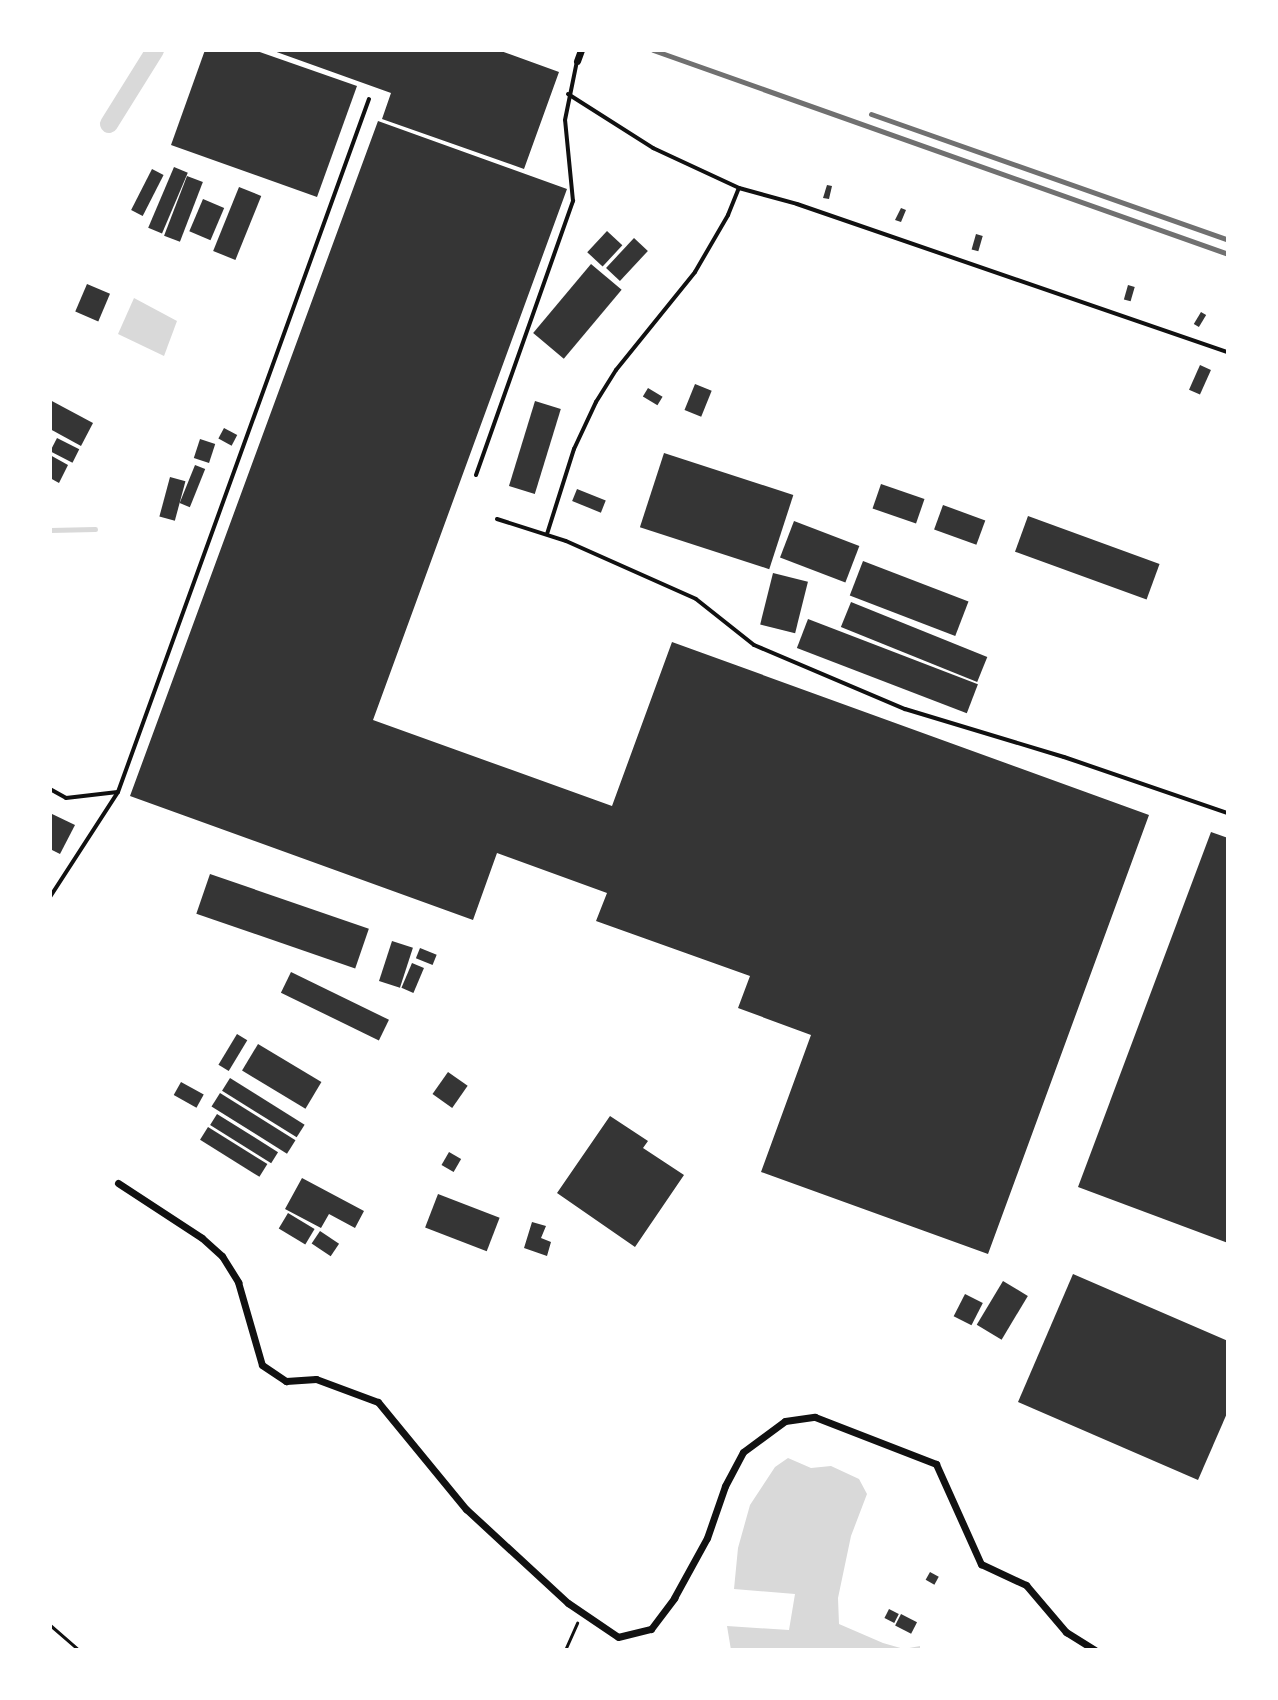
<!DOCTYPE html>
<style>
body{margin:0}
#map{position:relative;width:1278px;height:1700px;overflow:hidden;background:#fff;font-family:"Noto Sans",sans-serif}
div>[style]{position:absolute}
.water>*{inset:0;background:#d9d9d9}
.stream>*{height:5px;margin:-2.5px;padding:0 2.5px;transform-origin:2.5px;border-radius:2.5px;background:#d9d9d9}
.canal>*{height:18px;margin:-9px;padding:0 9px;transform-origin:9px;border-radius:9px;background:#d9d9d9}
.building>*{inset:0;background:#353535;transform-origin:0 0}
.path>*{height:3px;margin:-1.5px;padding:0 1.5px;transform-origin:1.5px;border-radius:1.5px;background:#111}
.service>*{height:4px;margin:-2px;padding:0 2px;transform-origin:2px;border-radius:2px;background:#111}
.minor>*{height:7px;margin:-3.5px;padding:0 3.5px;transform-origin:3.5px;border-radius:3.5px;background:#111}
.rail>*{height:5px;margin:-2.5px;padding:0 2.5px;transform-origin:2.5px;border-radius:2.5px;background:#707070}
span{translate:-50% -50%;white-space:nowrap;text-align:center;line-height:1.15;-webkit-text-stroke:6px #fff;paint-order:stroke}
.frame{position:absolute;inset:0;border:52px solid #fff;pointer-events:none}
</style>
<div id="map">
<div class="water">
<i style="clip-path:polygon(134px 298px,177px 321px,164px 356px,118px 334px)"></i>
<i style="clip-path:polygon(788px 1458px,811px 1468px,831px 1466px,859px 1479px,867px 1494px,851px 1536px,838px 1598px,839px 1624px,883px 1643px,904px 1649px,920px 1646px,920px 1650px,731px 1650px,727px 1626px,789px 1630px,795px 1594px,734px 1589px,738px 1548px,750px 1505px,775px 1467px)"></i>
</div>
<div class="stream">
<i style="left:50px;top:530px;width:45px;rotate:-1.3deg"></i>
</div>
<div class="canal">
<i style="left:109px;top:124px;width:87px;rotate:-58.1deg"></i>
</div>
<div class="building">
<i style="clip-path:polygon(205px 50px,254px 50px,357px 86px,317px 197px,171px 145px)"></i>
<i style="clip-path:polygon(271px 50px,498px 50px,559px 72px,524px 169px,382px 119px,391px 93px)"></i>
<i style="clip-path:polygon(378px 121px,567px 189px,373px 720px,612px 806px,672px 642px,1149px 815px,988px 1254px,761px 1172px,811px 1035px,738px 1008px,750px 976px,596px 921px,607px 893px,497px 853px,473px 920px,130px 796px)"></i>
<i style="left:174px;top:167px;width:15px;height:66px;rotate:23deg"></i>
<i style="left:152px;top:169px;width:13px;height:46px;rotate:27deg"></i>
<i style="left:187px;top:176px;width:17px;height:64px;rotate:21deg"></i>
<i style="clip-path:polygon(827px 185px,832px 186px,829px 199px,823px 198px)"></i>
<i style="left:239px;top:187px;width:24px;height:69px;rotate:22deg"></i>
<i style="left:203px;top:199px;width:23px;height:35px;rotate:23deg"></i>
<i style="clip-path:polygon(901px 208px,906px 210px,901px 222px,895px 220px)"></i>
<i style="left:607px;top:231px;width:21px;height:29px;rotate:43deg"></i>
<i style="left:976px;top:234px;width:7px;height:16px;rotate:16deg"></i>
<i style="left:634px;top:238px;width:19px;height:41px;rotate:43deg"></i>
<i style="left:591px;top:264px;width:40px;height:90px;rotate:40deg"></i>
<i style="left:87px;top:284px;width:25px;height:30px;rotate:23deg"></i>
<i style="left:1128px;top:285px;width:7px;height:15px;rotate:16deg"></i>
<i style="left:1201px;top:312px;width:6px;height:14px;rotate:31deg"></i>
<i style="left:1200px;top:365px;width:12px;height:27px;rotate:24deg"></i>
<i style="left:695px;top:384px;width:18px;height:28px;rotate:22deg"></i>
<i style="left:648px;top:388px;width:17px;height:10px;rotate:31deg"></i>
<i style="clip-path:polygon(50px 400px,93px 423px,81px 446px,50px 429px)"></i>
<i style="left:535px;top:401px;width:27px;height:89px;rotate:17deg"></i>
<i style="left:224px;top:428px;width:15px;height:12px;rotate:28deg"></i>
<i style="left:57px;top:438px;width:25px;height:15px;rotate:27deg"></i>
<i style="left:200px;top:439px;width:16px;height:20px;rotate:18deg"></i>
<i style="left:664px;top:453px;width:136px;height:78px;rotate:18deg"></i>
<i style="clip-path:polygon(50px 455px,68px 465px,59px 483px,50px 478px)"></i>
<i style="left:195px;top:465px;width:11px;height:41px;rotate:22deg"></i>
<i style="left:170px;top:477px;width:16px;height:41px;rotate:15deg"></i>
<i style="left:881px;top:484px;width:46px;height:26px;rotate:19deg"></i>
<i style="left:577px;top:489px;width:31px;height:13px;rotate:22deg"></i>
<i style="left:943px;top:505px;width:45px;height:26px;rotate:20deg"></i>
<i style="left:1028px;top:516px;width:140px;height:38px;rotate:20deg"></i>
<i style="left:794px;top:521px;width:70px;height:39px;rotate:21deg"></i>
<i style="left:863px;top:561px;width:113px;height:37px;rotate:21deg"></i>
<i style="left:773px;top:573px;width:36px;height:53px;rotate:14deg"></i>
<i style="left:851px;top:602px;width:147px;height:27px;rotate:22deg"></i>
<i style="left:808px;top:619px;width:182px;height:31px;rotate:21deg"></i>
<i style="clip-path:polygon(50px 813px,75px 825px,60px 854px,50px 849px)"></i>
<i style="clip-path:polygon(1211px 832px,1228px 838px,1228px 1243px,1078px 1187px)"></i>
<i style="left:210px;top:874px;width:168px;height:42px;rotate:19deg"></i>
<i style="left:392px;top:941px;width:22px;height:42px;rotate:18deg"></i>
<i style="left:420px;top:948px;width:18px;height:11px;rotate:22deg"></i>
<i style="left:412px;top:963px;width:13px;height:27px;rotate:23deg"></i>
<i style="left:291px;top:972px;width:109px;height:23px;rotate:26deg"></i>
<i style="left:237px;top:1034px;width:12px;height:36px;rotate:31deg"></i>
<i style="left:258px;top:1044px;width:74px;height:31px;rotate:31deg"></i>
<i style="left:448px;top:1072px;width:24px;height:27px;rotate:35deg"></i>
<i style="left:230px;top:1078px;width:88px;height:15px;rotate:32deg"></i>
<i style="left:181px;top:1082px;width:26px;height:15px;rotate:29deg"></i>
<i style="left:220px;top:1093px;width:89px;height:16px;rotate:32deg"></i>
<i style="left:217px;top:1114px;width:72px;height:13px;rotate:32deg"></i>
<i style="clip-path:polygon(610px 1116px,648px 1141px,643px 1148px,684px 1175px,635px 1247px,557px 1193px)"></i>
<i style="left:208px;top:1127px;width:70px;height:15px;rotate:32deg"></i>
<i style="left:449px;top:1152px;width:14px;height:15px;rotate:30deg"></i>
<i style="clip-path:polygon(302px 1178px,364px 1211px,355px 1228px,329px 1214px,321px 1228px,285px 1209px)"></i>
<i style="left:438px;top:1194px;width:66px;height:36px;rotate:21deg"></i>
<i style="left:288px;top:1213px;width:31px;height:18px;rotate:31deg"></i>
<i style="clip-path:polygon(532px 1222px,546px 1226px,541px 1238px,551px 1242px,547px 1256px,524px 1248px)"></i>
<i style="left:320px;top:1231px;width:23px;height:15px;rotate:34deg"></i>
<i style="clip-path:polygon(1073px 1274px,1228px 1341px,1228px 1411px,1198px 1480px,1018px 1402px)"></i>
<i style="left:1003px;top:1281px;width:29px;height:51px;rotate:31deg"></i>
<i style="left:965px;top:1294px;width:20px;height:25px;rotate:27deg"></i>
<i style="left:930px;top:1572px;width:10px;height:9px;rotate:29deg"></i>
<i style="left:889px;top:1609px;width:11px;height:10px;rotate:27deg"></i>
<i style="left:901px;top:1614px;width:18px;height:13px;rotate:27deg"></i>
</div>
<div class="path">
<i style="left:50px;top:1625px;width:38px;rotate:41deg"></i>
<i style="left:565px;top:1650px;width:30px;rotate:-66deg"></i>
</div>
<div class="service">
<i style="left:568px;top:94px;width:101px;rotate:32.4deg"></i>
<i style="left:653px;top:148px;width:95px;rotate:24.9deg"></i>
<i style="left:739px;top:188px;width:60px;rotate:15.4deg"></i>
<i style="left:797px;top:204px;width:456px;rotate:19deg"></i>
<i style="left:476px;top:475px;width:291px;rotate:-70.5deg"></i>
<i style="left:573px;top:201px;width:81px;rotate:-95.6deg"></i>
<i style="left:565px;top:120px;width:60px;rotate:-78.5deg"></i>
<i style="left:497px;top:519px;width:72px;rotate:17.7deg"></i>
<i style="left:566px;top:541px;width:142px;rotate:24deg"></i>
<i style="left:696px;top:599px;width:74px;rotate:38.4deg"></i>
<i style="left:754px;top:645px;width:164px;rotate:23deg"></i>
<i style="left:905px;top:709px;width:166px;rotate:16.8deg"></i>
<i style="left:1064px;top:757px;width:173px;rotate:18.9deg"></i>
<i style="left:547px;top:534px;width:89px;rotate:-72.4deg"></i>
<i style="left:574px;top:449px;width:52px;rotate:-64.9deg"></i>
<i style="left:596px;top:402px;width:38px;rotate:-58deg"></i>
<i style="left:616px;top:370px;width:126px;rotate:-51.1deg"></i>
<i style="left:695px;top:272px;width:66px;rotate:-59.9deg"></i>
<i style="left:728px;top:215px;width:29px;rotate:-68deg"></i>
<i style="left:50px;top:789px;width:18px;rotate:29deg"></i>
<i style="left:66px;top:798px;width:52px;rotate:-6.6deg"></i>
<i style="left:50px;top:897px;width:125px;rotate:-57.1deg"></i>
<i style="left:118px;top:792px;width:737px;rotate:-70.09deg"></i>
</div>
<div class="minor">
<i style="left:577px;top:61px;width:12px;rotate:-70deg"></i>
<i style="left:118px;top:1183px;width:100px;rotate:33.2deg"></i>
<i style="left:202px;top:1238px;width:27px;rotate:42deg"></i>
<i style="left:222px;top:1256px;width:31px;rotate:58deg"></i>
<i style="left:238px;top:1282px;width:86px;rotate:73.9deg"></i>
<i style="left:262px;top:1365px;width:29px;rotate:34deg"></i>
<i style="left:286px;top:1381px;width:30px;rotate:-4deg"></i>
<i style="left:316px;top:1379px;width:66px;rotate:20.4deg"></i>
<i style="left:378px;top:1402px;width:139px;rotate:50.6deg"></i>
<i style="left:466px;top:1509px;width:139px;rotate:42.7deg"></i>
<i style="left:568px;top:1603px;width:60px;rotate:34.2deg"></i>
<i style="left:618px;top:1637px;width:34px;rotate:-14deg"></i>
<i style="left:651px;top:1629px;width:39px;rotate:-53deg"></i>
<i style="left:674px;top:1598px;width:68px;rotate:-61.2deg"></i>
<i style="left:707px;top:1538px;width:55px;rotate:-70.9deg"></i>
<i style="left:725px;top:1486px;width:38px;rotate:-62deg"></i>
<i style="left:743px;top:1452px;width:52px;rotate:-36.4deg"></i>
<i style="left:785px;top:1421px;width:30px;rotate:-8deg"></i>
<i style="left:815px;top:1417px;width:130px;rotate:21.2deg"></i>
<i style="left:936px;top:1464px;width:110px;rotate:65.8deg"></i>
<i style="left:981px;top:1564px;width:50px;rotate:25deg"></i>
<i style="left:1026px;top:1585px;width:62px;rotate:49.6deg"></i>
<i style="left:1066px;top:1632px;width:34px;rotate:32deg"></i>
</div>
<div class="rail">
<i style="left:653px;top:50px;width:610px;rotate:19.53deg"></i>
<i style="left:871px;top:114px;width:379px;rotate:19.4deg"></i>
</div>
<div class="frame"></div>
</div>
